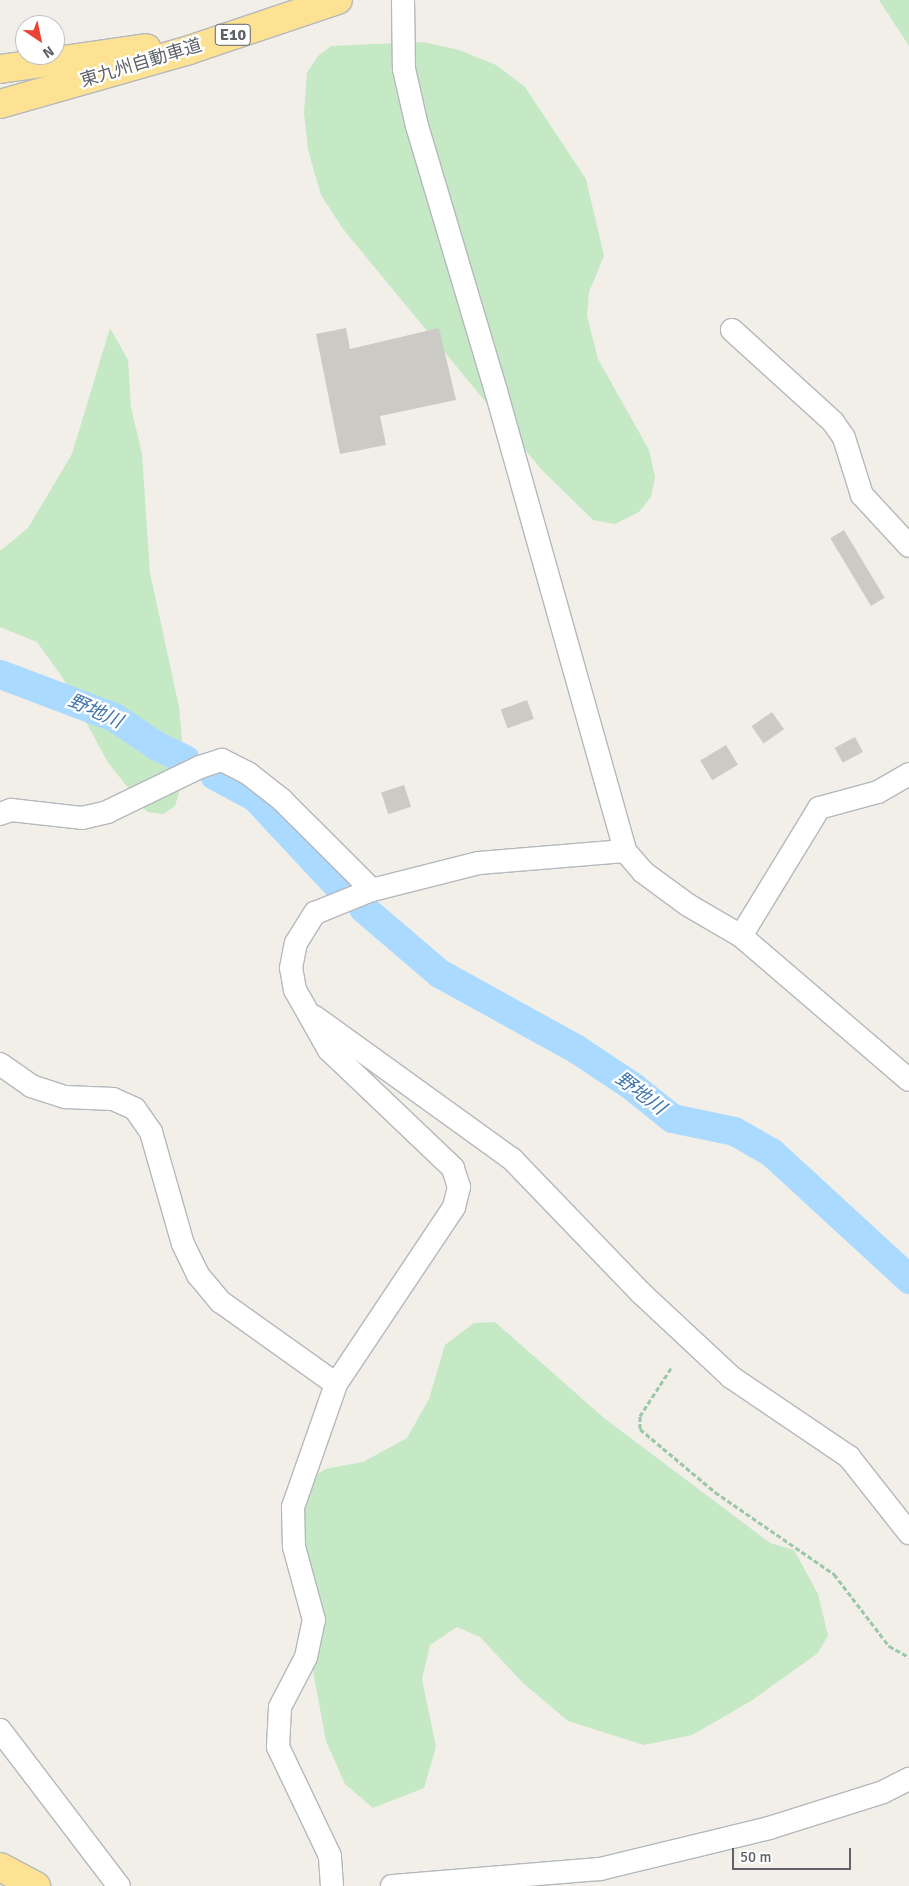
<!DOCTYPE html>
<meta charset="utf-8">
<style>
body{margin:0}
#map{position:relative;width:909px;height:1886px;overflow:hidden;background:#f1efe8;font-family:Signika,"Noto Sans JP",sans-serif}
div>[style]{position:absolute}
.green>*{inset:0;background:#c5e8c5}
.river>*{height:29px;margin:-14.5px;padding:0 14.5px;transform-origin:14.5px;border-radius:14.5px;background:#aadaff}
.building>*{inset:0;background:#cccac5;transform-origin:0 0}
.path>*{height:3px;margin-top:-1.5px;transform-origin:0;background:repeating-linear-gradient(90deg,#9cc7a9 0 5px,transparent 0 7.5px)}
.roads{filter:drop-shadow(1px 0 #b5b8bc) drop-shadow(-1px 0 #b5b8bc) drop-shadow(0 1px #b5b8bc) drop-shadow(0 -1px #b5b8bc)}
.minor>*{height:22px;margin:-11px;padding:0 11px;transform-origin:11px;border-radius:11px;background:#fff}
.highway>*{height:28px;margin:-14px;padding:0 14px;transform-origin:14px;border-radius:14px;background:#fde293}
span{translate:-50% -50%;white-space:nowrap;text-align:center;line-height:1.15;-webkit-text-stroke:4.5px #fff;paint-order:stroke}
.shield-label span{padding:1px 4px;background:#fff;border:1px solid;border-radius:4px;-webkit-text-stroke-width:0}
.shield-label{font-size:16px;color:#5f6368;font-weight:700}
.street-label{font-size:18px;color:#5f6368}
.water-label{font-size:19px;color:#4174aa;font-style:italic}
.north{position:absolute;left:15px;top:15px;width:50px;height:50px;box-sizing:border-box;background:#fff;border:1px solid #bfc1c3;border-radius:50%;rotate:146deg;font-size:14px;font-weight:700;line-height:20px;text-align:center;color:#5f6368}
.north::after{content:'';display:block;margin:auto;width:18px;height:22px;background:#ea4335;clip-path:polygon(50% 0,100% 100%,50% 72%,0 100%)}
.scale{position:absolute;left:732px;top:1848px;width:119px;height:22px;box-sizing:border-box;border:2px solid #5f6368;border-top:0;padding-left:6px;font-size:15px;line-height:18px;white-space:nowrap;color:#5f6368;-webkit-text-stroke:4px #fff;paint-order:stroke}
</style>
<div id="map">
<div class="green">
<i style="clip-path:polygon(879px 0,909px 0,909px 46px)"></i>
<i style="clip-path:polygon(423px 42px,459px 50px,496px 65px,525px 87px,586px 179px,604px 256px,589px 292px,587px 316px,598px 359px,649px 450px,655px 477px,651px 497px,639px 512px,615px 524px,593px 520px,541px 469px,343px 229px,321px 195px,308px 150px,304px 113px,307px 73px,318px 56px,331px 46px)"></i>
<i style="clip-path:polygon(110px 328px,128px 360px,131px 407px,142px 454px,150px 573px,179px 707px,185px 773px,175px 806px,163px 814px,147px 812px,107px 761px,63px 678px,37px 642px,0 627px,0 551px,28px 528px,72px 454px)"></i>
<i style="clip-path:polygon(495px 1322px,604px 1418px,770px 1543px,794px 1550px,818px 1594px,828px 1635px,818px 1653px,751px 1701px,692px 1735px,644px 1745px,568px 1721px,522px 1682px,480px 1637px,457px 1627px,430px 1645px,422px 1679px,436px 1747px,424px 1788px,373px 1808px,345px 1784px,326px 1741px,290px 1547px,292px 1491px,325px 1469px,363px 1462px,407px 1438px,429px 1399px,445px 1345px,474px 1323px)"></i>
</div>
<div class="river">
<i style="left:0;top:674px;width:122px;rotate:20.7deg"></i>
<i style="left:114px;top:717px;width:52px;rotate:34deg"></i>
<i style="left:157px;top:746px;width:31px;rotate:25deg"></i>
<i style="left:214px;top:775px;width:47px;rotate:28.2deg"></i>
<i style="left:255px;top:797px;width:125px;rotate:47deg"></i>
<i style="left:363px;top:908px;width:100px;rotate:40.5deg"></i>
<i style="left:439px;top:973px;width:155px;rotate:28.9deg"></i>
<i style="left:575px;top:1048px;width:69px;rotate:33.7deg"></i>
<i style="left:632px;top:1086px;width:51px;rotate:38.7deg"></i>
<i style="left:672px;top:1118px;width:63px;rotate:11.8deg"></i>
<i style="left:734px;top:1131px;width:43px;rotate:29.6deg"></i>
<i style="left:771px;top:1152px;width:188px;rotate:42.6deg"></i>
</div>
<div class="building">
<i style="clip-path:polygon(346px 328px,350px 349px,439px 328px,456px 400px,380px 416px,386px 445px,340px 454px,316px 334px)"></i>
<i style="left:844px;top:530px;width:79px;height:16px;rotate:59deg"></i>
<i style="left:527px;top:700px;width:20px;height:28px;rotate:70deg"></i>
<i style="left:772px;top:712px;width:21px;height:25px;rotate:55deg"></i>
<i style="left:855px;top:737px;width:17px;height:23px;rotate:62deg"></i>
<i style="left:726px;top:745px;width:23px;height:30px;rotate:59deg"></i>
<i style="left:404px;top:785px;width:23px;height:24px;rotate:72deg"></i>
</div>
<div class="path">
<i style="left:671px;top:1368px;width:57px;rotate:122.9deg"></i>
<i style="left:640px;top:1416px;width:13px;rotate:90deg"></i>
<i style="left:640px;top:1429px;width:98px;rotate:40deg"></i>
<i style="left:715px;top:1492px;width:145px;rotate:34.6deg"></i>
<i style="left:834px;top:1574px;width:91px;rotate:52.6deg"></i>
<i style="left:889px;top:1646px;width:23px;rotate:29deg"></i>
</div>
<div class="roads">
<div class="minor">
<i style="left:403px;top:0;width:69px;rotate:89.2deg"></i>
<i style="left:404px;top:69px;width:58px;rotate:77.2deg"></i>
<i style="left:417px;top:126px;width:277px;rotate:73.4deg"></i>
<i style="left:496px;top:391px;width:478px;rotate:74.3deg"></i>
<i style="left:625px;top:851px;width:28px;rotate:49deg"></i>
<i style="left:643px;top:872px;width:56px;rotate:36.3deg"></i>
<i style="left:688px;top:905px;width:61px;rotate:30.3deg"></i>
<i style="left:741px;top:936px;width:221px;rotate:40.6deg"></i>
<i style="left:732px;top:330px;width:137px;rotate:42.3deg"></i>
<i style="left:833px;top:422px;width:19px;rotate:55deg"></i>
<i style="left:844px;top:438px;width:60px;rotate:72.5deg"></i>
<i style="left:862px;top:495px;width:69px;rotate:47.3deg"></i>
<i style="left:0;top:814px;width:12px;rotate:-20deg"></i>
<i style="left:11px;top:810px;width:71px;rotate:6.4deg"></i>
<i style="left:82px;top:818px;width:26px;rotate:-13deg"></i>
<i style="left:107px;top:812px;width:103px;rotate:-25.8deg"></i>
<i style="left:200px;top:767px;width:23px;rotate:-18deg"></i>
<i style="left:222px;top:760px;width:30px;rotate:27deg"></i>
<i style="left:249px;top:774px;width:42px;rotate:38.2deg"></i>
<i style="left:282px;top:800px;width:127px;rotate:45deg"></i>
<i style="left:741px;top:936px;width:150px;rotate:-58.6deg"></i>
<i style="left:819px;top:808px;width:61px;rotate:-15.2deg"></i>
<i style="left:878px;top:792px;width:36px;rotate:-30deg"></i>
<i style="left:315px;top:1017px;width:243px;rotate:35.8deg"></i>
<i style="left:512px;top:1159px;width:186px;rotate:46.1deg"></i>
<i style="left:641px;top:1293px;width:123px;rotate:43deg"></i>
<i style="left:731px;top:1377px;width:143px;rotate:34.1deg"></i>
<i style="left:849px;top:1457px;width:97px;rotate:51.7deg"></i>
<i style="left:0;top:1064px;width:38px;rotate:35deg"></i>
<i style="left:31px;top:1086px;width:36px;rotate:18deg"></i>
<i style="left:65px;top:1097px;width:48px;rotate:2.4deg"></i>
<i style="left:113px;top:1099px;width:24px;rotate:24deg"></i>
<i style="left:135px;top:1109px;width:28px;rotate:55deg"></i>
<i style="left:151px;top:1132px;width:116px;rotate:74.1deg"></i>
<i style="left:183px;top:1244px;width:34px;rotate:64deg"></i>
<i style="left:198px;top:1275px;width:35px;rotate:50deg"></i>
<i style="left:221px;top:1302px;width:141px;rotate:35.5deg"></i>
<i style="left:0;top:1730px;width:196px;rotate:52.7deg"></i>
<i style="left:332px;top:1886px;width:30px;rotate:-94deg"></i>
<i style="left:330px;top:1856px;width:121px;rotate:-115.5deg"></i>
<i style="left:278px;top:1747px;width:40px;rotate:-87.1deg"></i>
<i style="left:280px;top:1707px;width:56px;rotate:-62.5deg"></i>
<i style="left:306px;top:1657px;width:38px;rotate:-78deg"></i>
<i style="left:314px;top:1620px;width:76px;rotate:-105.3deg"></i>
<i style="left:294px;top:1547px;width:40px;rotate:-91.4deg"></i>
<i style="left:293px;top:1507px;width:130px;rotate:-70.7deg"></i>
<i style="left:336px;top:1384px;width:213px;rotate:-56.3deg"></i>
<i style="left:454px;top:1207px;width:21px;rotate:-76deg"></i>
<i style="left:459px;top:1187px;width:20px;rotate:-108deg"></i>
<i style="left:453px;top:1168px;width:171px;rotate:-136.4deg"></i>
<i style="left:329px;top:1050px;width:69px;rotate:-119.5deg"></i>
<i style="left:295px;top:990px;width:22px;rotate:-100deg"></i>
<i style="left:291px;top:968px;width:25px;rotate:-79deg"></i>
<i style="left:296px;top:943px;width:36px;rotate:-58deg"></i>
<i style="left:315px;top:913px;width:61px;rotate:-22deg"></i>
<i style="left:372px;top:890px;width:110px;rotate:-14.2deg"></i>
<i style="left:479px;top:863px;width:146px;rotate:-4.7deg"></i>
<i style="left:392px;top:1886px;width:209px;rotate:-4.7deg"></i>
<i style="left:600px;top:1869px;width:174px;rotate:-13.6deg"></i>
<i style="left:769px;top:1828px;width:120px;rotate:-17.5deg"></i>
<i style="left:883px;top:1792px;width:29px;rotate:-27deg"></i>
</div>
<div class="highway">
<i style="left:0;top:69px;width:148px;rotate:-8.1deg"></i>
<i style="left:0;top:104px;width:197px;rotate:-15.9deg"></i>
<i style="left:189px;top:50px;width:157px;rotate:-18.6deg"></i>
<i style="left:0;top:1867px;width:41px;rotate:27.8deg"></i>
</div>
</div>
<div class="shield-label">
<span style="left:233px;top:35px">E10</span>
</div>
<div class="street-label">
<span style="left:141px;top:63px;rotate:-17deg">東九州自動車道</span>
</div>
<div class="water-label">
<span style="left:95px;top:712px;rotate:24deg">野地川</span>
<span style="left:640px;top:1094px;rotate:37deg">野地川</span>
</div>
<div class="north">N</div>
<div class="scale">50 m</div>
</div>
